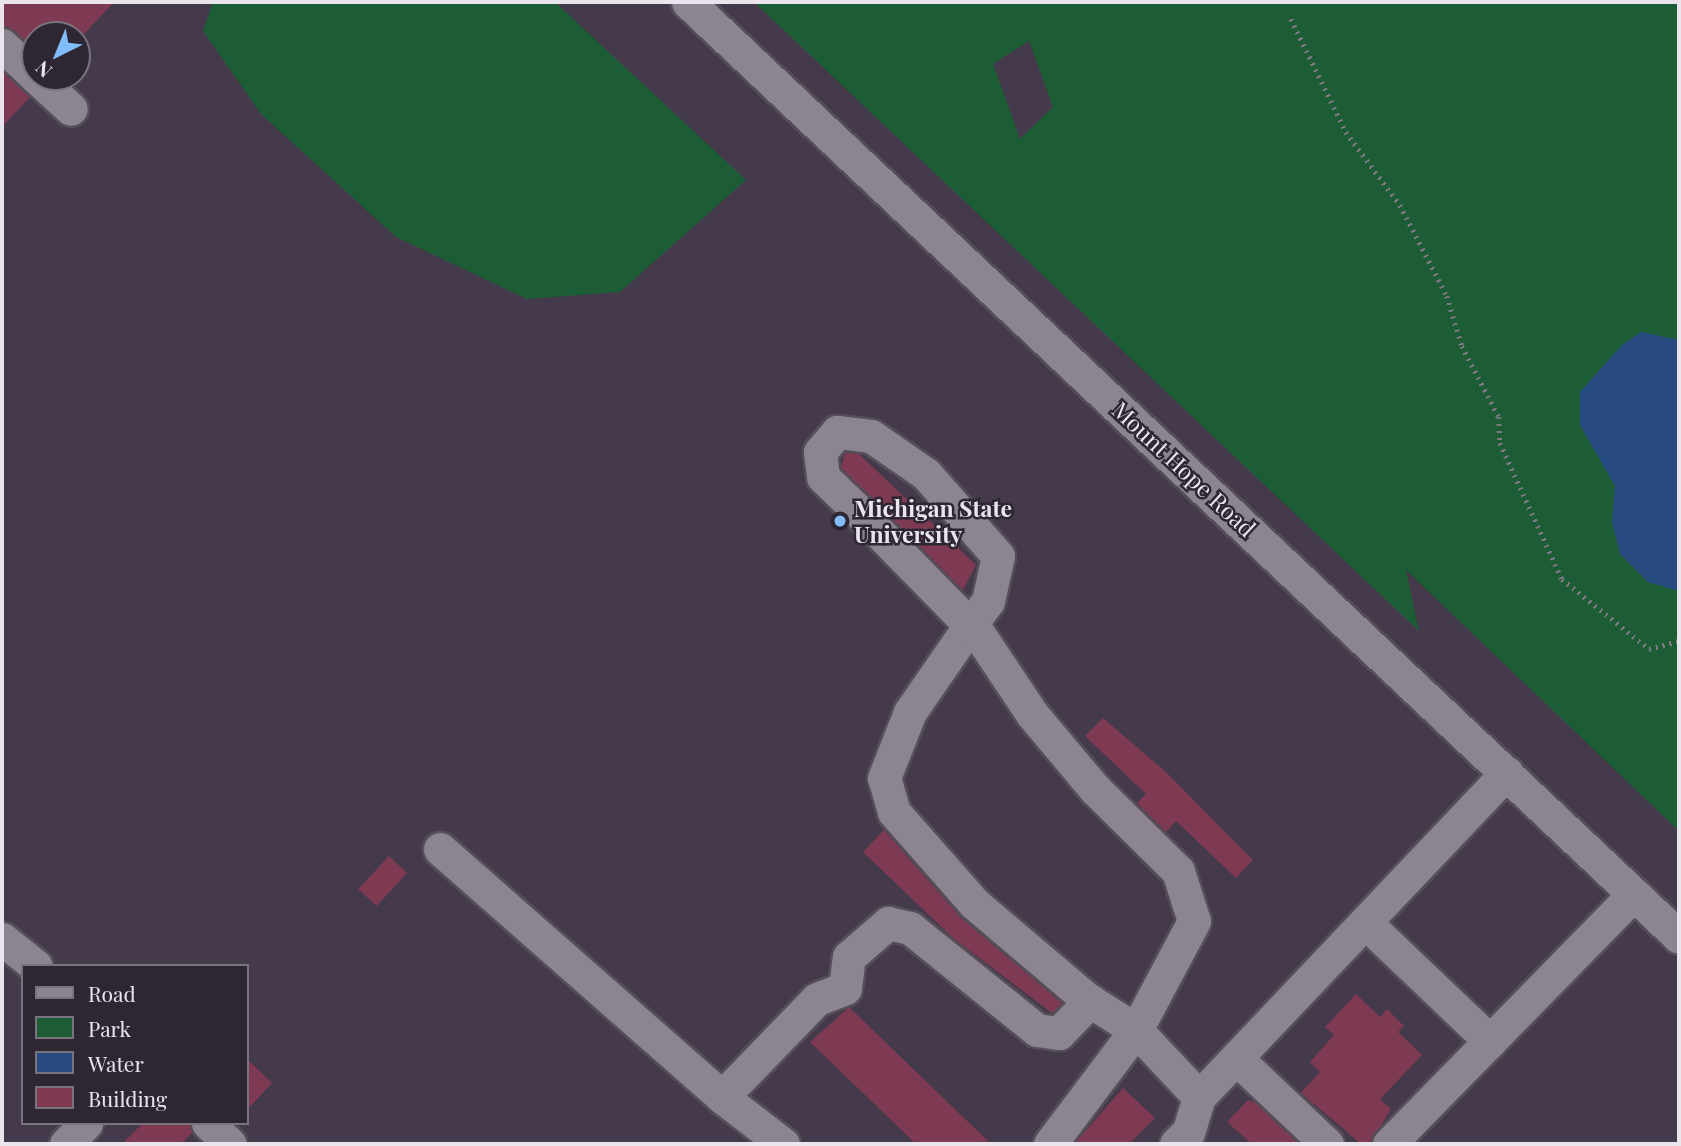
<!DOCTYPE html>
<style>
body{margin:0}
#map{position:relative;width:1681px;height:1146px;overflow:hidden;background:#38313d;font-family:"Playfair Display",serif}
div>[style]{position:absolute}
.built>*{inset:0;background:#453a4b}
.green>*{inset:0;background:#1d5d36}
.water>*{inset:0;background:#264a7f}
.building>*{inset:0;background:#7d3a52;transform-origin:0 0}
.path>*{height:4.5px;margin-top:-2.25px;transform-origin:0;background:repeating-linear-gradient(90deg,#7f7983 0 2px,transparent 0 7px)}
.roads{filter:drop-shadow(2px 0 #554e58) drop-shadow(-2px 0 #554e58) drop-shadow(0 2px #554e58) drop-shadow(0 -2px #554e58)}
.minor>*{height:33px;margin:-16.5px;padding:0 16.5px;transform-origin:16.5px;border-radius:16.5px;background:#8d8492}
.dots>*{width:19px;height:19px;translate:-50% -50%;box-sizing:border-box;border:4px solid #2e2733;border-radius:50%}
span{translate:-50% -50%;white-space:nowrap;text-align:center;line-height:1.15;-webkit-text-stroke:5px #2e2733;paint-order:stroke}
.street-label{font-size:23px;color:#eae5ed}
.poi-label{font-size:23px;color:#eae5ed;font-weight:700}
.left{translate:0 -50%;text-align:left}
.frame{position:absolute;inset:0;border:4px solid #eae5ed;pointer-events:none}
.legend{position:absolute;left:21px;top:964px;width:228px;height:161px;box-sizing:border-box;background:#2e2733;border:2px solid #79737d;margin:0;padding:9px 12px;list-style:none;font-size:21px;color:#eae5ed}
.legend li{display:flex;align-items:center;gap:14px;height:35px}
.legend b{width:35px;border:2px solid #79737d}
.north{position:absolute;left:21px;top:21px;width:70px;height:70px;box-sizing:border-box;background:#2e2733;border:2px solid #79737d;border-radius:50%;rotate:223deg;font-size:19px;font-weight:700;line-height:28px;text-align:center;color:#eae5ed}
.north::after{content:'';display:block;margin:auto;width:24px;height:32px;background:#80bdfa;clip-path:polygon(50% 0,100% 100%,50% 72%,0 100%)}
</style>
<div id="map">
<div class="built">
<i style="clip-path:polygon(evenodd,2px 2px,1679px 2px,1679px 1144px,2px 1144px,2px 2px,35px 35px,77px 35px,77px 77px,35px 77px,35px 35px,2px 2px,23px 966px,247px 966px,247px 1123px,23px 1123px,23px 966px)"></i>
</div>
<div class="green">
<i style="clip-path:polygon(213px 2px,555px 2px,746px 180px,620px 292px,527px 299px,396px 237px,261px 114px,203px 31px)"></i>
<i style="clip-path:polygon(evenodd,754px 2px,1679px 2px,1679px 831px,1406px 570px,1419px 631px,754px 2px,1029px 41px,1053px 107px,1020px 139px,993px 64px,1029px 41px)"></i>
</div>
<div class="water">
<i style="clip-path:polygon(1641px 332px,1679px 340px,1679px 591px,1648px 582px,1620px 554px,1612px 522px,1615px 486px,1580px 425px,1580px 392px,1622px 345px)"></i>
</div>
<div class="building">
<i style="clip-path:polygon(2px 2px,114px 2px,83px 35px,35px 35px,35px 50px,2px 26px)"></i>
<i style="clip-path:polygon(2px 71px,30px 97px,2px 127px)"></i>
<i style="clip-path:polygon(845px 452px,859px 454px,976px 565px,963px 590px,841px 468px)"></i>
<i style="clip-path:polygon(1103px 718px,1166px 772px,1253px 860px,1236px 878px,1176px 821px,1166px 832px,1137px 803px,1146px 794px,1085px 736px)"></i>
<i style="clip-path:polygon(884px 830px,961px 918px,1062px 1003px,1052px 1013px,953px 938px,863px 852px)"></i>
<i style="left:389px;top:856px;width:25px;height:45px;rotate:43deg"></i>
<i style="clip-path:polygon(1356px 994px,1380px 1017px,1387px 1009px,1404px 1026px,1398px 1032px,1422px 1055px,1380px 1099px,1391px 1109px,1370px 1144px,1361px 1144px,1301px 1093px,1320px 1072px,1310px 1062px,1334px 1035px,1325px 1027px)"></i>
<i style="clip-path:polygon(849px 1007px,991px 1144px,916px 1144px,810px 1042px)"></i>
<i style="clip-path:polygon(247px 1059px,272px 1083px,247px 1110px)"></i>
<i style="clip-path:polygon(1123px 1088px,1155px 1118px,1129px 1144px,1074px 1144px)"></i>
<i style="clip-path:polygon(1248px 1100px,1256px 1103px,1299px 1144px,1252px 1144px,1227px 1122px)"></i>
<i style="clip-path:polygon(143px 1123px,189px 1123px,192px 1133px,181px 1144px,122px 1144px)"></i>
</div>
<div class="path">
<i style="left:1291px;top:19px;width:126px;rotate:64deg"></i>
<i style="left:1346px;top:132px;width:91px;rotate:53.5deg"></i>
<i style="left:1400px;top:205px;width:102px;rotate:62.7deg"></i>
<i style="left:1447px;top:296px;width:52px;rotate:73.3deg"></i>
<i style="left:1462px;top:346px;width:80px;rotate:62.5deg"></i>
<i style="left:1499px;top:417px;width:26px;rotate:88deg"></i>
<i style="left:1500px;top:443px;width:149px;rotate:65.5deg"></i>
<i style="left:1562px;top:579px;width:112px;rotate:38.8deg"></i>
<i style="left:1649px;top:649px;width:31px;rotate:-15deg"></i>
</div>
<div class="roads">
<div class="minor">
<i style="left:688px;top:2px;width:1362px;rotate:43.33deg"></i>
<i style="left:2px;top:45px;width:45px;rotate:43.2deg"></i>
<i style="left:36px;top:77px;width:47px;rotate:42.4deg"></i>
<i style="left:440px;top:849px;width:376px;rotate:41.3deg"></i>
<i style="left:1367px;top:924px;width:170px;rotate:43.6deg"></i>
<i style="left:2px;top:939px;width:43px;rotate:38.5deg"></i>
<i style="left:1237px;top:1059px;width:124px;rotate:43.4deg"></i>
<i style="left:1199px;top:1097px;width:447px;rotate:-46.5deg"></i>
<i style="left:208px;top:1123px;width:30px;rotate:44deg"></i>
<i style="left:66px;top:1144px;width:29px;rotate:-46deg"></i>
<i style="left:783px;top:1144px;width:77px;rotate:-142.4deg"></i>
<i style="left:722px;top:1097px;width:136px;rotate:-45.9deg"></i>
<i style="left:817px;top:999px;width:30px;rotate:-21deg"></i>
<i style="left:845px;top:988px;width:31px;rotate:-83deg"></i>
<i style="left:849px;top:957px;width:52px;rotate:-41.1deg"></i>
<i style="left:888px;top:923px;width:23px;rotate:13deg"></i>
<i style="left:910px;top:928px;width:163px;rotate:38.8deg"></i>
<i style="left:1037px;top:1030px;width:22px;rotate:8deg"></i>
<i style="left:1059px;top:1033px;width:45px;rotate:-45.9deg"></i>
<i style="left:1050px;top:1144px;width:143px;rotate:-53deg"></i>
<i style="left:1136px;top:1030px;width:58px;rotate:-147.7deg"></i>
<i style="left:1087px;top:999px;width:148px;rotate:-139.7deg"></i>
<i style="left:974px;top:903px;width:121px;rotate:-131.3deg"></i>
<i style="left:894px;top:812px;width:35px;rotate:-106deg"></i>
<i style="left:884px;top:778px;width:71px;rotate:-68.5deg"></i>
<i style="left:910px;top:712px;width:106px;rotate:-55.4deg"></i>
<i style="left:970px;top:625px;width:30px;rotate:-53deg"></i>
<i style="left:988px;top:601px;width:46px;rotate:-77.5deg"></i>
<i style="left:998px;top:556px;width:109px;rotate:-131.3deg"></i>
<i style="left:926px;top:474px;width:67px;rotate:-145.4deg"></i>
<i style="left:871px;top:436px;width:34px;rotate:-173deg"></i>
<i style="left:837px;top:432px;width:26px;rotate:130deg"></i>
<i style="left:820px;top:452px;width:25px;rotate:83deg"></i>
<i style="left:823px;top:477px;width:47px;rotate:44.1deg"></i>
<i style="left:857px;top:510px;width:161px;rotate:45.5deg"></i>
<i style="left:970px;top:625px;width:11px;rotate:45deg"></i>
<i style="left:978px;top:633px;width:97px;rotate:56.3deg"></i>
<i style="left:1032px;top:714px;width:98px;rotate:50deg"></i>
<i style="left:1095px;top:789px;width:117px;rotate:44.7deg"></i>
<i style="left:1178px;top:871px;width:52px;rotate:72.3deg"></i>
<i style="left:1194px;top:921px;width:123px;rotate:118deg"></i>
<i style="left:1136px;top:1030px;width:92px;rotate:46.8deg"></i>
<i style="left:1199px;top:1097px;width:37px;rotate:107deg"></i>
<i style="left:1188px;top:1132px;width:17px;rotate:135deg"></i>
<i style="left:1389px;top:1144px;width:350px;rotate:-45.6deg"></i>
</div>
</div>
<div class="dots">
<i style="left:840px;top:521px;background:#80bdfa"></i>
</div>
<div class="street-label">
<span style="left:1184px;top:469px;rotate:43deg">Mount Hope Road</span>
</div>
<div class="poi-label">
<span class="left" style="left:854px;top:521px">Michigan State<br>University</span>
</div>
<div class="frame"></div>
<ul class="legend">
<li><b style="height:9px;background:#8d8492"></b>Road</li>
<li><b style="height:19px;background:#1d5d36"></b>Park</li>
<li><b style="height:19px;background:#264a7f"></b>Water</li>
<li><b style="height:19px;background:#7d3a52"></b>Building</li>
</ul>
<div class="north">N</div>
</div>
